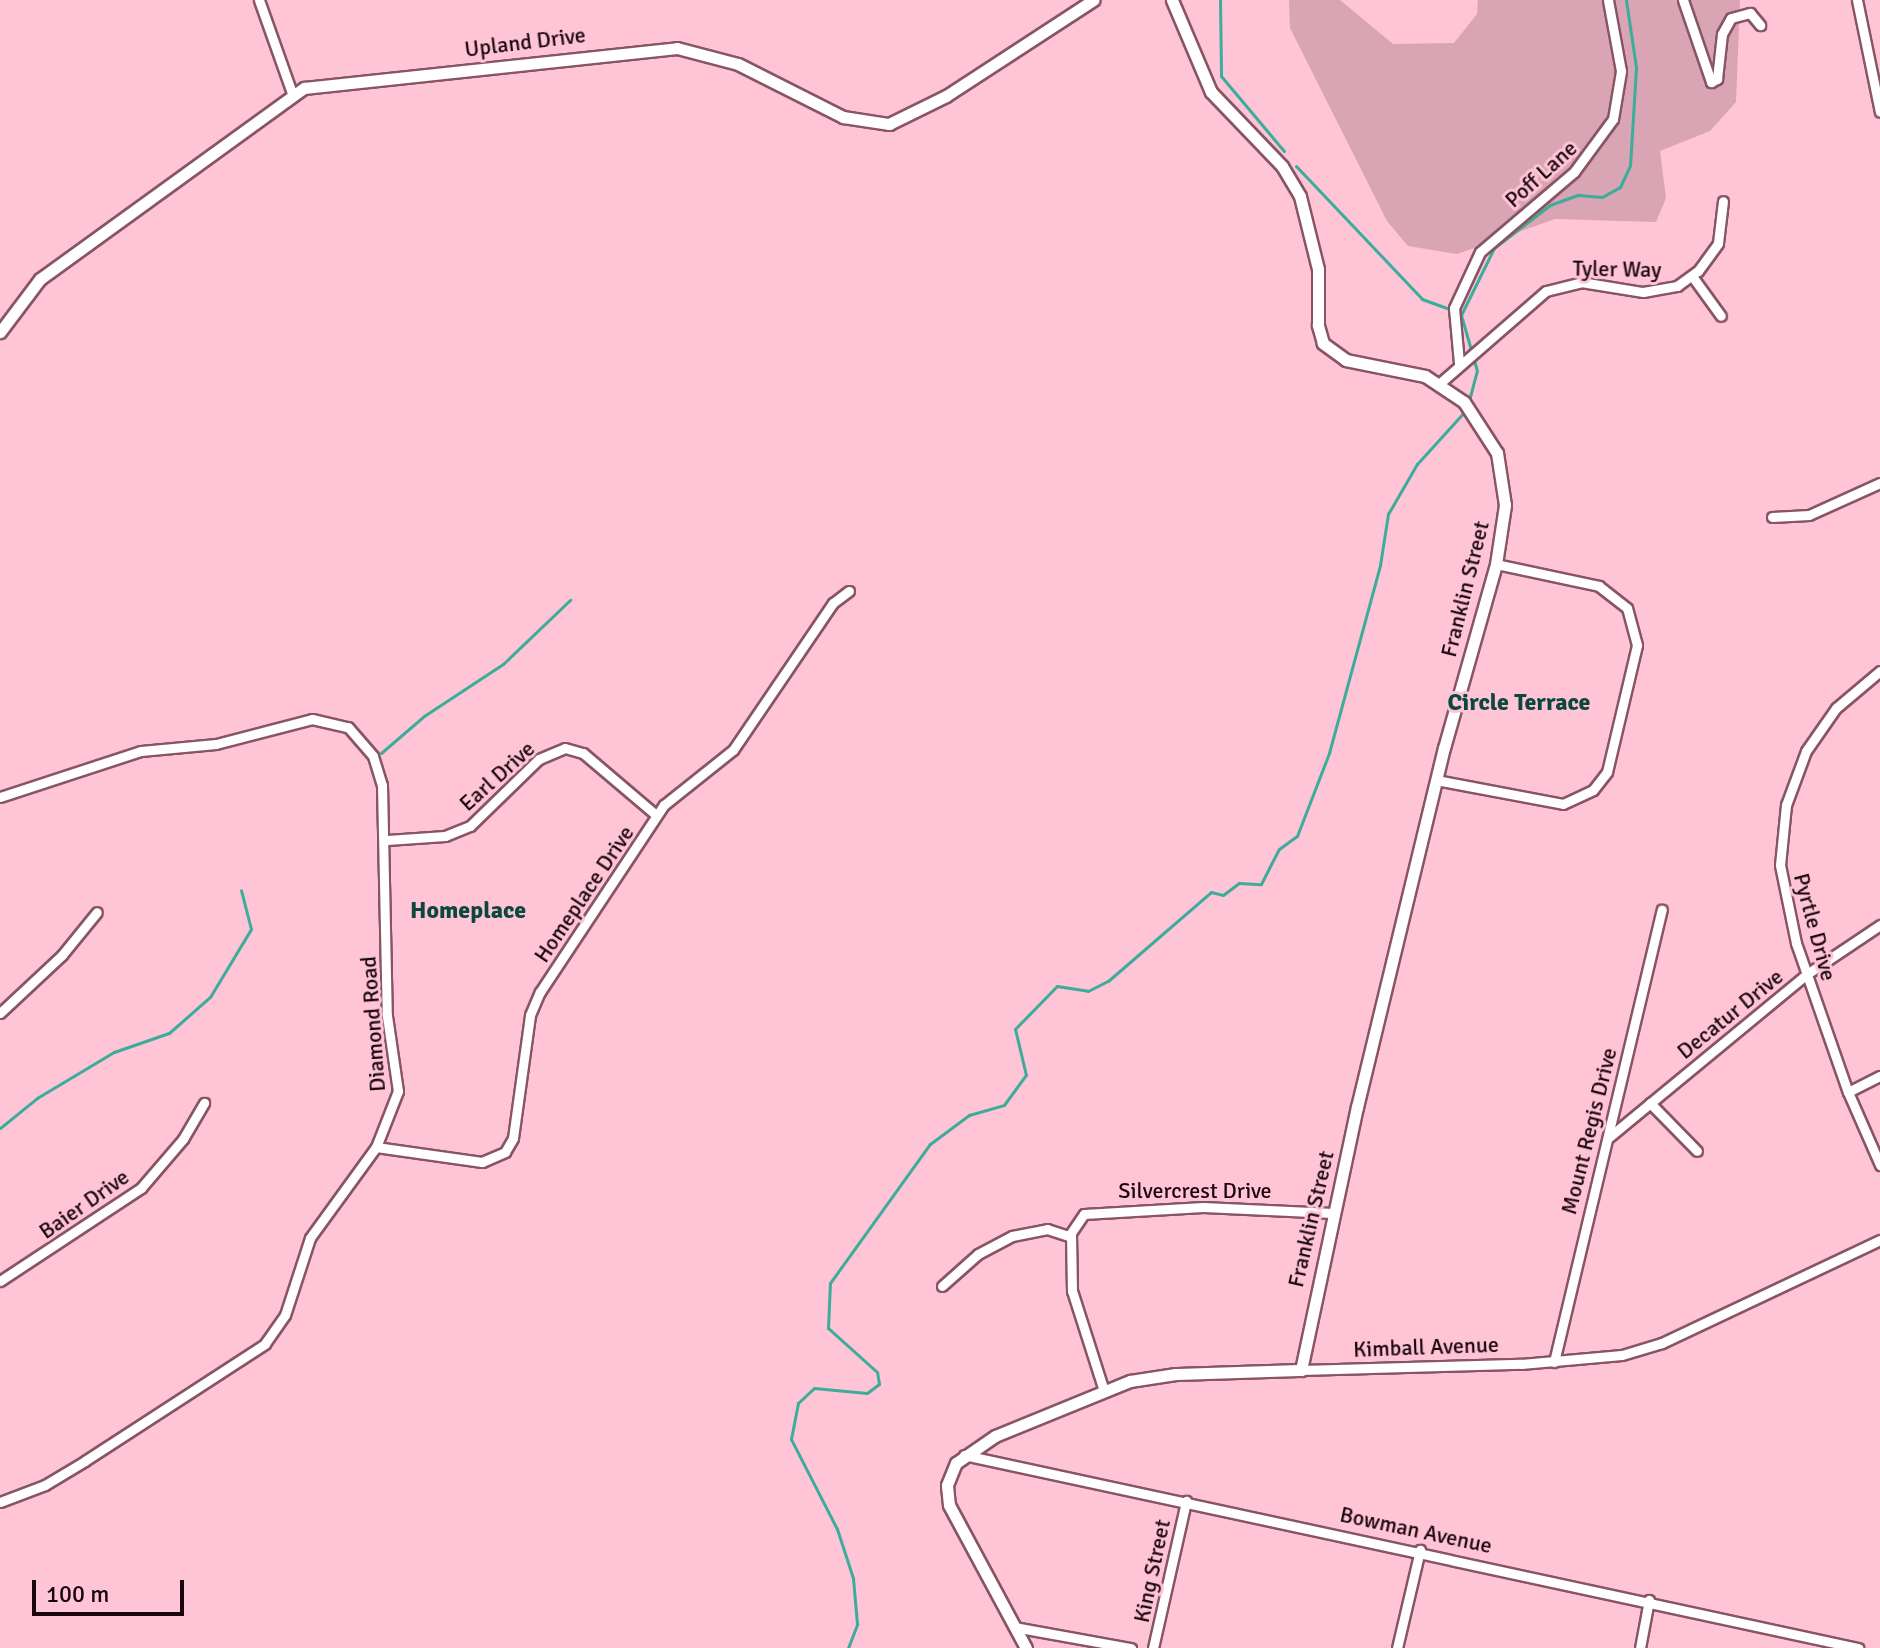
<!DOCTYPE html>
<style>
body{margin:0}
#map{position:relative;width:1880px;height:1648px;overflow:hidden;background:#ffc4d5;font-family:Signika,sans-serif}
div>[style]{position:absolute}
.green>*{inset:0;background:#d9a4b3}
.stream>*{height:3px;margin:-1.5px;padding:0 1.5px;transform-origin:1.5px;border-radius:1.5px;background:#3bad9a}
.roads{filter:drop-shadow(2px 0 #875564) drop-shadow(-2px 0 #875564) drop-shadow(0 2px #875564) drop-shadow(0 -2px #875564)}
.minor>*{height:9px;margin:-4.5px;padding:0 4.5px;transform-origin:4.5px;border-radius:4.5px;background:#fff}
.tertiary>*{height:11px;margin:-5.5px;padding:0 5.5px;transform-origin:5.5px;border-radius:5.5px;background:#fff}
span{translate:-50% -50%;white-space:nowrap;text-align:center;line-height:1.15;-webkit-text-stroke:6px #ffc4d5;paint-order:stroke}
.street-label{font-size:22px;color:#1a070e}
.neighbourhood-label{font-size:24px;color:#0b473e;font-weight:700}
.scale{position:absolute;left:32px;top:1580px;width:152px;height:36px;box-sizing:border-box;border:4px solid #1a070e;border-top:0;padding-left:10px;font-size:24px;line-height:28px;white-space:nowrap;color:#1a070e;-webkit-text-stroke:6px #ffc4d5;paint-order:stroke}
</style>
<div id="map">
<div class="green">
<i style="clip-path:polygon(1289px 0,1340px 0,1393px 44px,1454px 43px,1477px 14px,1478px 0,1740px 0,1736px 102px,1710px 131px,1660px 151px,1666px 198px,1656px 222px,1555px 219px,1457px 254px,1408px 246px,1387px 221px,1290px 28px)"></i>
</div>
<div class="stream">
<i style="left:1220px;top:0;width:76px;rotate:89.2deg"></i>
<i style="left:1221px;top:76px;width:98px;rotate:50deg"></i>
<i style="left:1296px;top:166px;width:183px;rotate:46.5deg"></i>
<i style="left:1422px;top:299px;width:30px;rotate:20deg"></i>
<i style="left:1468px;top:404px;width:34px;rotate:-75deg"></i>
<i style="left:1477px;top:371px;width:58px;rotate:-105.9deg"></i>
<i style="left:1461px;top:315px;width:75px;rotate:-63.8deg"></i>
<i style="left:1494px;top:248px;width:71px;rotate:-37.5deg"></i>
<i style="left:1550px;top:205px;width:30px;rotate:-20deg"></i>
<i style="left:1578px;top:195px;width:24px;rotate:5deg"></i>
<i style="left:1602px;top:197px;width:21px;rotate:-29deg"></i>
<i style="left:1620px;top:187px;width:23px;rotate:-65deg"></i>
<i style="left:1630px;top:166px;width:99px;rotate:-86.5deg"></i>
<i style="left:1636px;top:67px;width:68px;rotate:-98.5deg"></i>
<i style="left:381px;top:753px;width:57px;rotate:-40.7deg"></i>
<i style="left:424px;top:716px;width:95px;rotate:-33.4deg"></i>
<i style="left:503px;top:664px;width:93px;rotate:-43.7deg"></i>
<i style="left:0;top:1128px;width:48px;rotate:-39deg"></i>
<i style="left:37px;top:1098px;width:90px;rotate:-30.9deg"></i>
<i style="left:114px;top:1052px;width:58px;rotate:-19.1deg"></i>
<i style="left:169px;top:1033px;width:55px;rotate:-41.3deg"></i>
<i style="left:210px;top:997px;width:79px;rotate:-58.9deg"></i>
<i style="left:251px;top:929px;width:40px;rotate:-104.4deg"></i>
<i style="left:848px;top:1648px;width:26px;rotate:-69deg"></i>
<i style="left:857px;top:1624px;width:46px;rotate:-95deg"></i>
<i style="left:853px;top:1578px;width:52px;rotate:-108.1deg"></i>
<i style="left:837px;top:1529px;width:101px;rotate:-117.1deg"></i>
<i style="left:791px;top:1439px;width:37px;rotate:-79deg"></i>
<i style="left:798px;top:1403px;width:22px;rotate:-43deg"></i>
<i style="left:814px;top:1388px;width:53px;rotate:5.4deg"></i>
<i style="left:867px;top:1393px;width:15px;rotate:-37deg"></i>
<i style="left:879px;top:1384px;width:12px;rotate:-99deg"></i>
<i style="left:877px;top:1372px;width:66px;rotate:-138.1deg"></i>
<i style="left:828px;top:1328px;width:45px;rotate:-87.5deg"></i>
<i style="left:830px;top:1283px;width:171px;rotate:-54.3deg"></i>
<i style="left:930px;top:1144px;width:49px;rotate:-36.6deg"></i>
<i style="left:969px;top:1115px;width:36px;rotate:-16deg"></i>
<i style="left:1004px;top:1105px;width:37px;rotate:-54deg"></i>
<i style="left:1026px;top:1075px;width:47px;rotate:-103.4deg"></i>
<i style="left:1015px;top:1029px;width:60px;rotate:-45.7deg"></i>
<i style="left:1057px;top:986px;width:31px;rotate:9deg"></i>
<i style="left:1088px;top:991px;width:22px;rotate:-27deg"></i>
<i style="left:1108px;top:981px;width:136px;rotate:-40.8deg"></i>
<i style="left:1211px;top:892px;width:12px;rotate:14deg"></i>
<i style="left:1223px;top:895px;width:20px;rotate:-37deg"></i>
<i style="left:1239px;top:883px;width:22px;rotate:3deg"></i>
<i style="left:1261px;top:884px;width:39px;rotate:-63deg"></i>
<i style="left:1279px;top:849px;width:22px;rotate:-36deg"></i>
<i style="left:1297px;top:836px;width:89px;rotate:-68.9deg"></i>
<i style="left:1329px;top:753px;width:195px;rotate:-74.8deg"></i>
<i style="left:1380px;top:565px;width:52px;rotate:-81.1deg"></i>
<i style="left:1388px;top:514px;width:58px;rotate:-59.9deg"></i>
<i style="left:1417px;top:464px;width:72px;rotate:-47.8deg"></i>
</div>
<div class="roads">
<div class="minor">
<i style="left:259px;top:0;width:99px;rotate:70.5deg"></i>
<i style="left:1683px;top:0;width:87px;rotate:71.1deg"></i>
<i style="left:1711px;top:82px;width:7px;rotate:-27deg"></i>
<i style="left:1717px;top:79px;width:45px;rotate:-83.7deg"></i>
<i style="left:1722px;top:34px;width:18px;rotate:-61deg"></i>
<i style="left:1731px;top:18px;width:20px;rotate:-15deg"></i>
<i style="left:1750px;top:13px;width:16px;rotate:50deg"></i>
<i style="left:1857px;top:0;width:114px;rotate:78.4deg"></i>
<i style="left:1692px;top:276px;width:49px;rotate:54.1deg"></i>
<i style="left:1459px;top:363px;width:55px;rotate:-95.2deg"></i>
<i style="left:1454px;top:308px;width:62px;rotate:-65.1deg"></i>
<i style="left:1480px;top:252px;width:123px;rotate:-40.4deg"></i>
<i style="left:1574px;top:172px;width:66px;rotate:-53.7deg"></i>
<i style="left:1613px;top:119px;width:49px;rotate:-80.5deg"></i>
<i style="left:1621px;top:71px;width:72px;rotate:-100.4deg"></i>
<i style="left:1440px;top:383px;width:140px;rotate:-41deg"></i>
<i style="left:1546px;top:291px;width:36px;rotate:-14deg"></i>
<i style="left:1581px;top:282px;width:63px;rotate:9.2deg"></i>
<i style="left:1643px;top:292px;width:35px;rotate:-10deg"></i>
<i style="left:1677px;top:286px;width:26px;rotate:-36deg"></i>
<i style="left:1698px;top:271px;width:34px;rotate:-54deg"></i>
<i style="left:1718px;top:243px;width:42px;rotate:-83.2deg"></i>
<i style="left:1772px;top:517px;width:37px;rotate:-3deg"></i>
<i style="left:1809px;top:515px;width:78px;rotate:-24.3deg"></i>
<i style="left:1880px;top:671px;width:57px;rotate:139.9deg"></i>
<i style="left:1836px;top:708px;width:52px;rotate:124.9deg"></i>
<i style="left:1806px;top:751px;width:58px;rotate:110.3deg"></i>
<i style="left:1786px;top:805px;width:60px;rotate:95.7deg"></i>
<i style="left:1780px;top:865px;width:80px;rotate:78.4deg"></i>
<i style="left:1796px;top:943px;width:158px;rotate:70.8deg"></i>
<i style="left:1848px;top:1092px;width:80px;rotate:66.3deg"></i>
<i style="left:1436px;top:780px;width:129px;rotate:10.7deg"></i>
<i style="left:1563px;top:804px;width:33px;rotate:-25deg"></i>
<i style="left:1593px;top:790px;width:23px;rotate:-52deg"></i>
<i style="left:1607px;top:772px;width:130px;rotate:-76.7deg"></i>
<i style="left:1637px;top:645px;width:38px;rotate:-105deg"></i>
<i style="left:1627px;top:608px;width:36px;rotate:-142deg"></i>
<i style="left:1599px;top:586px;width:105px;rotate:-167.9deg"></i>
<i style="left:0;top:797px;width:148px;rotate:-18.1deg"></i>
<i style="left:141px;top:751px;width:75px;rotate:-5.3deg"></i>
<i style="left:216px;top:744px;width:99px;rotate:-14.6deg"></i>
<i style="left:312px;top:719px;width:37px;rotate:13deg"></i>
<i style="left:348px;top:727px;width:38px;rotate:49deg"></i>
<i style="left:373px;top:756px;width:30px;rotate:73deg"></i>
<i style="left:382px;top:785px;width:231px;rotate:88.8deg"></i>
<i style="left:387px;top:1016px;width:76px;rotate:81.7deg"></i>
<i style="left:398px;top:1091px;width:60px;rotate:111.4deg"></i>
<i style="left:376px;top:1147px;width:112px;rotate:126deg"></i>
<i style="left:310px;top:1238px;width:81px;rotate:108deg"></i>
<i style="left:285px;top:1315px;width:35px;rotate:125deg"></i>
<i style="left:265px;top:1344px;width:215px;rotate:147deg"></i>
<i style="left:85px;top:1461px;width:47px;rotate:149deg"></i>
<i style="left:45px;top:1485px;width:48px;rotate:159.3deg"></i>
<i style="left:387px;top:840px;width:58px;rotate:-3.9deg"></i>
<i style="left:445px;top:836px;width:27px;rotate:-22deg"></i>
<i style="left:470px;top:826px;width:96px;rotate:-44.2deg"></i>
<i style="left:539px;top:759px;width:28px;rotate:-23deg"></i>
<i style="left:565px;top:748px;width:19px;rotate:16deg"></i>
<i style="left:583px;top:753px;width:96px;rotate:40.3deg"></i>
<i style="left:0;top:1013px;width:85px;rotate:-43.1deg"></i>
<i style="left:62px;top:955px;width:55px;rotate:-50.9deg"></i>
<i style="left:1848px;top:1092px;width:36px;rotate:-27deg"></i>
<i style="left:1650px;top:1103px;width:67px;rotate:45.6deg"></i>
<i style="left:1608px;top:1138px;width:258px;rotate:-39.5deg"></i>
<i style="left:1807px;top:974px;width:88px;rotate:-33.9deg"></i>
<i style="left:376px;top:1147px;width:107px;rotate:8.1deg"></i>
<i style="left:482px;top:1162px;width:25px;rotate:-23deg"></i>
<i style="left:505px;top:1152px;width:16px;rotate:-60deg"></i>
<i style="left:513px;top:1138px;width:124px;rotate:-82.1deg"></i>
<i style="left:530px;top:1015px;width:25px;rotate:-67deg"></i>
<i style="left:540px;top:992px;width:224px;rotate:-56.5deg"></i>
<i style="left:664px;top:805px;width:88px;rotate:-38.6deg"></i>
<i style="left:733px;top:750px;width:178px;rotate:-55.8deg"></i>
<i style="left:833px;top:603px;width:20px;rotate:-37deg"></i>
<i style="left:0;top:1281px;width:169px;rotate:-33.4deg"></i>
<i style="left:141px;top:1188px;width:65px;rotate:-49.4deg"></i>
<i style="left:183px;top:1139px;width:42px;rotate:-59.7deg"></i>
<i style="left:942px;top:1286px;width:48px;rotate:-41.6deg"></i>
<i style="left:978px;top:1254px;width:38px;rotate:-28deg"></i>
<i style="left:1012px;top:1236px;width:36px;rotate:-11deg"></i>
<i style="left:1047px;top:1229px;width:25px;rotate:18deg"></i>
<i style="left:1554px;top:1362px;width:465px;rotate:-76.6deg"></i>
<i style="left:1301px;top:1370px;width:220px;rotate:-1.6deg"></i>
<i style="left:1521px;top:1364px;width:101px;rotate:-5.1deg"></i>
<i style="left:1622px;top:1355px;width:42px;rotate:-16.7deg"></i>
<i style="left:1662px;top:1343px;width:241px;rotate:-25.3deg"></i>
<i style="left:1104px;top:1391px;width:105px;rotate:-107.7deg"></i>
<i style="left:1072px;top:1291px;width:58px;rotate:-91deg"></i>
<i style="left:1071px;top:1233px;width:23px;rotate:-56deg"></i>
<i style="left:1084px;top:1214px;width:119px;rotate:-3.4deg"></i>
<i style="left:1203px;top:1207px;width:130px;rotate:2.6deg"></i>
<i style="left:964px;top:1455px;width:915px;rotate:12.18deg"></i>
<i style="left:1014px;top:1627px;width:119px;rotate:10.2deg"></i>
<i style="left:1153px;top:1648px;width:151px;rotate:-77.3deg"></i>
<i style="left:1397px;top:1648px;width:101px;rotate:-76.8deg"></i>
<i style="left:1640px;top:1648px;width:49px;rotate:-79.4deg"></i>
</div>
<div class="tertiary">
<i style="left:0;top:332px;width:66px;rotate:-53deg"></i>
<i style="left:40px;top:279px;width:326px;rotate:-35.9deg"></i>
<i style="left:304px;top:88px;width:375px;rotate:-6.1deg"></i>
<i style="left:677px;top:48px;width:63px;rotate:14.7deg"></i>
<i style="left:738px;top:64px;width:118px;rotate:26.8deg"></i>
<i style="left:843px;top:117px;width:47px;rotate:8.7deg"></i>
<i style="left:889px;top:124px;width:64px;rotate:-26.2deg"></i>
<i style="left:946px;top:96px;width:176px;rotate:-33.1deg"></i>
<i style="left:1026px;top:1648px;width:162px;rotate:-118.3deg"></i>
<i style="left:949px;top:1505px;width:20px;rotate:-96deg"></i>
<i style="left:947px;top:1485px;width:24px;rotate:-68deg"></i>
<i style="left:956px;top:1463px;width:47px;rotate:-34.7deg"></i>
<i style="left:995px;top:1436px;width:146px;rotate:-22.2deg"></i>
<i style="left:1130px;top:1381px;width:46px;rotate:-8.8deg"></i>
<i style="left:1175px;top:1374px;width:126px;rotate:-1.8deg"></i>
<i style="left:1301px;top:1370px;width:269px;rotate:-78deg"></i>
<i style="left:1357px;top:1107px;width:369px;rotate:-76.4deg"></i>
<i style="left:1444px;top:748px;width:191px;rotate:-74.2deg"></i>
<i style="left:1496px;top:564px;width:60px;rotate:-81.3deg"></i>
<i style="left:1505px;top:505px;width:53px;rotate:-98.7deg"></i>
<i style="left:1497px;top:453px;width:61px;rotate:-122.9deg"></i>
<i style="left:1464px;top:402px;width:47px;rotate:-146.3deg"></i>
<i style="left:1425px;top:376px;width:81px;rotate:-168.6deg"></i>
<i style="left:1346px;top:360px;width:29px;rotate:-144deg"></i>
<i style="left:1323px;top:343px;width:19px;rotate:-106deg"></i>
<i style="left:1318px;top:325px;width:56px;rotate:-90deg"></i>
<i style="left:1318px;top:269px;width:75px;rotate:-103.9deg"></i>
<i style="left:1300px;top:196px;width:35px;rotate:-121deg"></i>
<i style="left:1282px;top:166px;width:103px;rotate:-133.8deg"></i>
<i style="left:1211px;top:92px;width:100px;rotate:-113deg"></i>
</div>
</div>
<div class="street-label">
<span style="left:525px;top:42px;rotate:-7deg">Upland Drive</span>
<span style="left:1541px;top:174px;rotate:-42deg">Poff Lane</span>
<span style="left:1617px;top:269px;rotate:1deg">Tyler Way</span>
<span style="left:1465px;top:589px;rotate:-76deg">Franklin Street</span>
<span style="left:497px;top:776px;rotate:-42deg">Earl Drive</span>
<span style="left:584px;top:894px;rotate:-56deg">Homeplace Drive</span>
<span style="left:1815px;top:927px;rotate:75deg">Pyrtle Drive</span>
<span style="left:1730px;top:1014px;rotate:-39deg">Decatur Drive</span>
<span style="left:373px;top:1024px;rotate:-94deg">Diamond Road</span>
<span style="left:1589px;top:1131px;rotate:-76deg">Mount Regis Drive</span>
<span style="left:1195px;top:1191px">Silvercrest Drive</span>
<span style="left:84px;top:1204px;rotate:-35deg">Baier Drive</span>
<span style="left:1311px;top:1219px;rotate:-77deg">Franklin Street</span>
<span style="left:1426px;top:1347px;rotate:-2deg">Kimball Avenue</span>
<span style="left:1416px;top:1530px;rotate:12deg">Bowman Avenue</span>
<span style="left:1152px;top:1571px;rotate:-78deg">King Street</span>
</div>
<div class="neighbourhood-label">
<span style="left:1519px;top:703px">Circle Terrace</span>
<span style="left:468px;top:911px">Homeplace</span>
</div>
<div class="scale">100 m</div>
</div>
